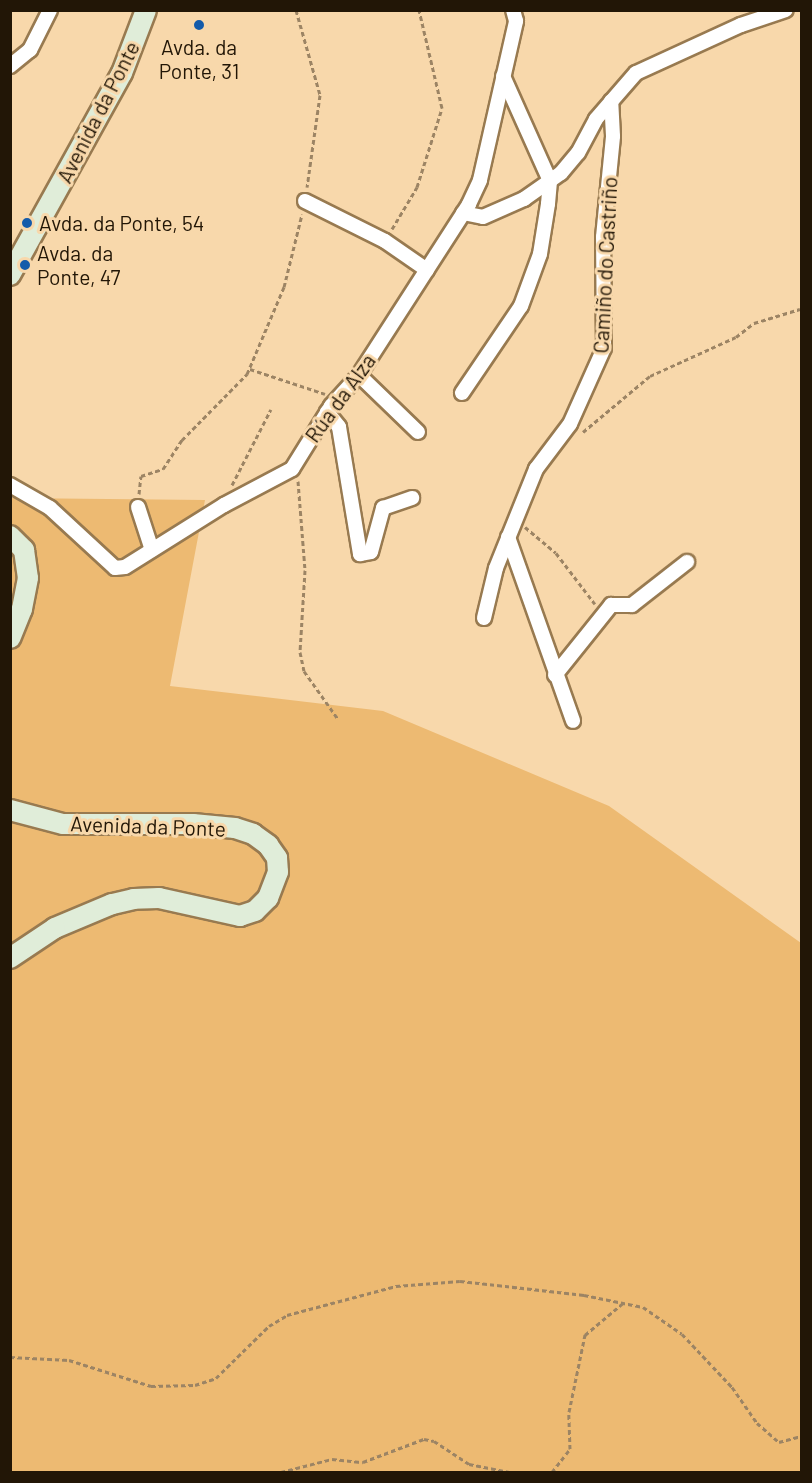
<!DOCTYPE html>
<meta charset="utf-8">
<style>
body{margin:0}
#map{position:relative;width:812px;height:1483px;overflow:hidden;background:#f8d8ab;font-family:Barlow,sans-serif}
div>[style]{position:absolute}
.green>*{inset:0;background:#edba72}
.path>*{height:3px;margin-top:-1.5px;transform-origin:0;background:repeating-linear-gradient(90deg,#9c8464 0 4.5px,transparent 0 7.5px)}
.roads{filter:drop-shadow(2px 0 #987a50) drop-shadow(-2px 0 #987a50) drop-shadow(0 2px #987a50) drop-shadow(0 -2px #987a50)}
.street>*{height:14px;margin:-7px;padding:0 7px;transform-origin:7px;border-radius:7px;background:#fff}
.secondary>*{height:20px;margin:-10px;padding:0 10px;transform-origin:10px;border-radius:10px;background:#e0edd9}
.dots>*{width:16px;height:16px;translate:-50% -50%;box-sizing:border-box;border:3px solid #f8d8ab;border-radius:50%}
span{translate:-50% -50%;white-space:nowrap;text-align:center;line-height:1.15;-webkit-text-stroke:6px #f8d8ab;paint-order:stroke}
.poi-label{font-size:21px;color:#221606}
.left{translate:0 -50%;text-align:left}
.street-label{font-size:21px;color:#221606}
.frame{position:absolute;inset:0;border:12px solid #221606;pointer-events:none}
</style>
<div id="map">
<div class="green">
<i style="clip-path:polygon(11px 498px,205px 500px,170px 686px,383px 711px,609px 806px,801px 943px,801px 1472px,11px 1472px)"></i>
</div>
<div class="path">
<i style="left:296px;top:10px;width:88px;rotate:74.2deg"></i>
<i style="left:320px;top:95px;width:93px;rotate:98deg"></i>
<i style="left:392px;top:229px;width:49px;rotate:-59.2deg"></i>
<i style="left:417px;top:187px;width:83px;rotate:-72.4deg"></i>
<i style="left:442px;top:108px;width:101px;rotate:-103.2deg"></i>
<i style="left:250px;top:369px;width:79px;rotate:18.4deg"></i>
<i style="left:583px;top:432px;width:87px;rotate:-39.9deg"></i>
<i style="left:650px;top:376px;width:94px;rotate:-24.4deg"></i>
<i style="left:736px;top:337px;width:23px;rotate:-38deg"></i>
<i style="left:754px;top:323px;width:48px;rotate:-16.9deg"></i>
<i style="left:298px;top:481px;width:89px;rotate:85.5deg"></i>
<i style="left:305px;top:570px;width:82px;rotate:93.5deg"></i>
<i style="left:300px;top:652px;width:19px;rotate:78deg"></i>
<i style="left:304px;top:671px;width:59px;rotate:54.7deg"></i>
<i style="left:232px;top:485px;width:85px;rotate:-62.8deg"></i>
<i style="left:139px;top:494px;width:18px;rotate:-84deg"></i>
<i style="left:141px;top:476px;width:23px;rotate:-18deg"></i>
<i style="left:163px;top:469px;width:35px;rotate:-57deg"></i>
<i style="left:182px;top:440px;width:93px;rotate:-45.4deg"></i>
<i style="left:247px;top:374px;width:95px;rotate:-67deg"></i>
<i style="left:284px;top:287px;width:75px;rotate:-76.1deg"></i>
<i style="left:525px;top:527px;width:40px;rotate:40deg"></i>
<i style="left:556px;top:553px;width:64px;rotate:52.6deg"></i>
<i style="left:10px;top:1357px;width:59px;rotate:2.9deg"></i>
<i style="left:69px;top:1360px;width:86px;rotate:17.6deg"></i>
<i style="left:151px;top:1386px;width:44px;rotate:-1.3deg"></i>
<i style="left:195px;top:1385px;width:22px;rotate:-18deg"></i>
<i style="left:216px;top:1378px;width:74px;rotate:-44.5deg"></i>
<i style="left:269px;top:1326px;width:21px;rotate:-31deg"></i>
<i style="left:287px;top:1315px;width:113px;rotate:-14.9deg"></i>
<i style="left:396px;top:1286px;width:64px;rotate:-4.5deg"></i>
<i style="left:460px;top:1281px;width:125px;rotate:6.4deg"></i>
<i style="left:584px;top:1295px;width:60px;rotate:11.5deg"></i>
<i style="left:643px;top:1307px;width:47px;rotate:34.7deg"></i>
<i style="left:682px;top:1334px;width:73px;rotate:46.7deg"></i>
<i style="left:732px;top:1387px;width:44px;rotate:55.2deg"></i>
<i style="left:757px;top:1423px;width:29px;rotate:41deg"></i>
<i style="left:779px;top:1442px;width:24px;rotate:-15deg"></i>
<i style="left:281px;top:1472px;width:53px;rotate:-14.3deg"></i>
<i style="left:332px;top:1459px;width:31px;rotate:6deg"></i>
<i style="left:363px;top:1462px;width:65px;rotate:-20.7deg"></i>
<i style="left:424px;top:1439px;width:10px;rotate:11deg"></i>
<i style="left:434px;top:1441px;width:42px;rotate:33.3deg"></i>
<i style="left:469px;top:1464px;width:41px;rotate:11.3deg"></i>
<i style="left:552px;top:1472px;width:29px;rotate:-52deg"></i>
<i style="left:570px;top:1449px;width:37px;rotate:-92deg"></i>
<i style="left:569px;top:1412px;width:79px;rotate:-78.3deg"></i>
<i style="left:585px;top:1335px;width:50px;rotate:-40.1deg"></i>
</div>
<div class="roads">
<div class="street">
<i style="left:10px;top:66px;width:26px;rotate:-39deg"></i>
<i style="left:30px;top:50px;width:45px;rotate:-63.4deg"></i>
<i style="left:305px;top:201px;width:89px;rotate:26.6deg"></i>
<i style="left:385px;top:241px;width:51px;rotate:34.6deg"></i>
<i style="left:463px;top:213px;width:20px;rotate:11deg"></i>
<i style="left:483px;top:217px;width:45px;rotate:-23.7deg"></i>
<i style="left:524px;top:199px;width:45px;rotate:-35.1deg"></i>
<i style="left:561px;top:173px;width:26px;rotate:-50deg"></i>
<i style="left:578px;top:153px;width:38px;rotate:-62deg"></i>
<i style="left:596px;top:119px;width:61px;rotate:-49deg"></i>
<i style="left:636px;top:73px;width:115px;rotate:-24.6deg"></i>
<i style="left:741px;top:25px;width:47px;rotate:-18.4deg"></i>
<i style="left:359px;top:375px;width:82px;rotate:44deg"></i>
<i style="left:462px;top:393px;width:105px;rotate:-55.9deg"></i>
<i style="left:521px;top:306px;width:55px;rotate:-69.9deg"></i>
<i style="left:540px;top:254px;width:51px;rotate:-80.9deg"></i>
<i style="left:548px;top:204px;width:23px;rotate:-85deg"></i>
<i style="left:550px;top:181px;width:115px;rotate:-114.1deg"></i>
<i style="left:327px;top:412px;width:19px;rotate:51deg"></i>
<i style="left:339px;top:427px;width:129px;rotate:80.6deg"></i>
<i style="left:360px;top:554px;width:11px;rotate:-10deg"></i>
<i style="left:371px;top:552px;width:46px;rotate:-74.7deg"></i>
<i style="left:383px;top:508px;width:31px;rotate:-19deg"></i>
<i style="left:10px;top:485px;width:46px;rotate:29.9deg"></i>
<i style="left:50px;top:508px;width:88px;rotate:42.7deg"></i>
<i style="left:115px;top:568px;width:10px;rotate:-6deg"></i>
<i style="left:125px;top:567px;width:117px;rotate:-32.1deg"></i>
<i style="left:224px;top:505px;width:77px;rotate:-27.9deg"></i>
<i style="left:292px;top:469px;width:74px;rotate:-58.2deg"></i>
<i style="left:331px;top:406px;width:42px;rotate:-47.9deg"></i>
<i style="left:359px;top:375px;width:203px;rotate:-57.2deg"></i>
<i style="left:469px;top:204px;width:26px;rotate:-65deg"></i>
<i style="left:480px;top:180px;width:163px;rotate:-77.2deg"></i>
<i style="left:516px;top:21px;width:11px;rotate:-105deg"></i>
<i style="left:138px;top:507px;width:45px;rotate:72deg"></i>
<i style="left:508px;top:537px;width:195px;rotate:70.5deg"></i>
<i style="left:484px;top:618px;width:51px;rotate:-76.5deg"></i>
<i style="left:496px;top:568px;width:107px;rotate:-68deg"></i>
<i style="left:536px;top:469px;width:56px;rotate:-52.9deg"></i>
<i style="left:570px;top:424px;width:83px;rotate:-65.9deg"></i>
<i style="left:604px;top:348px;width:111px;rotate:-90.5deg"></i>
<i style="left:603px;top:237px;width:101px;rotate:-84.3deg"></i>
<i style="left:613px;top:136px;width:35px;rotate:-93deg"></i>
<i style="left:555px;top:675px;width:90px;rotate:-51.3deg"></i>
<i style="left:611px;top:605px;width:21px"></i>
<i style="left:632px;top:605px;width:70px;rotate:-38deg"></i>
</div>
<div class="secondary">
<i style="left:10px;top:275px;width:231px;rotate:-61deg"></i>
<i style="left:122px;top:73px;width:67px;rotate:-69.1deg"></i>
<i style="left:10px;top:536px;width:20px;rotate:45deg"></i>
<i style="left:24px;top:550px;width:28px;rotate:82deg"></i>
<i style="left:28px;top:578px;width:32px;rotate:101deg"></i>
<i style="left:22px;top:609px;width:31px;rotate:112deg"></i>
<i style="left:10px;top:810px;width:55px;rotate:14.8deg"></i>
<i style="left:63px;top:824px;width:130px"></i>
<i style="left:193px;top:824px;width:42px;rotate:5.4deg"></i>
<i style="left:235px;top:828px;width:19px;rotate:18deg"></i>
<i style="left:253px;top:834px;width:19px;rotate:36deg"></i>
<i style="left:268px;top:845px;width:16px;rotate:55deg"></i>
<i style="left:277px;top:858px;width:14px;rotate:86deg"></i>
<i style="left:278px;top:872px;width:28px;rotate:111deg"></i>
<i style="left:268px;top:898px;width:18px;rotate:135deg"></i>
<i style="left:255px;top:911px;width:16px;rotate:162deg"></i>
<i style="left:240px;top:916px;width:83px;rotate:-167.5deg"></i>
<i style="left:159px;top:898px;width:25px;rotate:178deg"></i>
<i style="left:134px;top:899px;width:23px;rotate:167deg"></i>
<i style="left:112px;top:904px;width:62px;rotate:157.2deg"></i>
<i style="left:55px;top:928px;width:54px;rotate:146.3deg"></i>
</div>
</div>
<div class="dots">
<i style="left:199px;top:25px;background:#145baa"></i>
<i style="left:27px;top:223px;background:#145baa"></i>
<i style="left:25px;top:265px;background:#145baa"></i>
</div>
<div class="poi-label">
<span style="left:199px;top:59px">Avda. da<br>Ponte, 31</span>
<span class="left" style="left:39px;top:223px">Avda. da Ponte, 54</span>
<span class="left" style="left:37px;top:265px">Avda. da<br>Ponte, 47</span>
</div>
<div class="street-label">
<span style="left:98px;top:112px;rotate:-63deg">Avenida da Ponte</span>
<span style="left:605px;top:265px;rotate:-87deg">Camiño do Castriño</span>
<span style="left:340px;top:398px;rotate:-54deg">Rúa da Alza</span>
<span style="left:148px;top:826px;rotate:2deg">Avenida da Ponte</span>
</div>
<div class="frame"></div>
</div>
